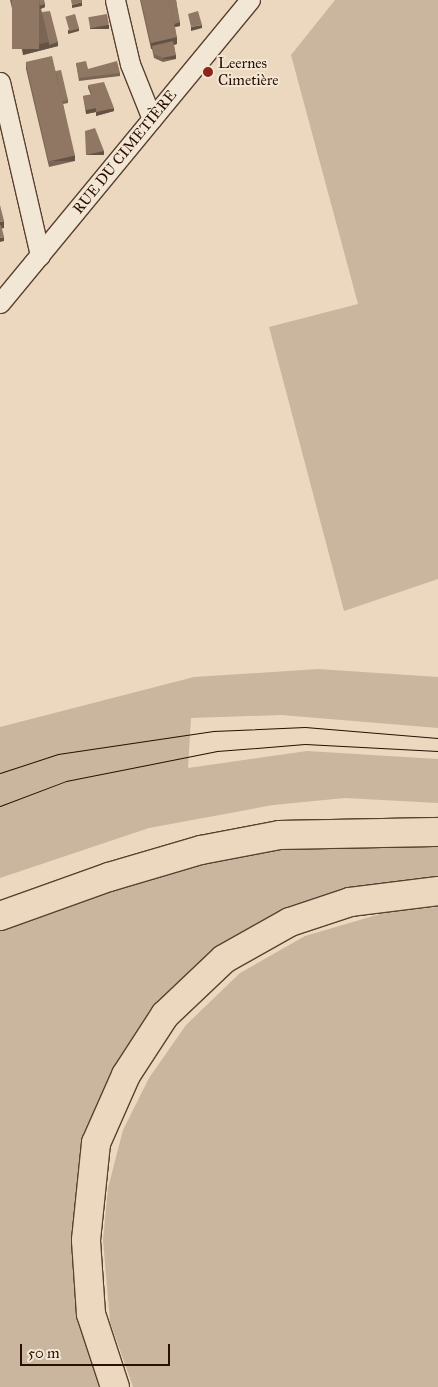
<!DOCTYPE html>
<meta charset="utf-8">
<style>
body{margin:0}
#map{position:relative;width:438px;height:1387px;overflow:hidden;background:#ebd8bf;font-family:"IM FELL Great Primer",serif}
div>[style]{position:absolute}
.green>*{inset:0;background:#cab69f}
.roads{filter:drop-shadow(1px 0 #5b4030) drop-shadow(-1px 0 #5b4030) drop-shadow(0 1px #5b4030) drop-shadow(0 -1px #5b4030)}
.street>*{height:19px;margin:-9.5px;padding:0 9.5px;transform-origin:9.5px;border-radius:9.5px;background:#f2e6d5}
.highway>*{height:28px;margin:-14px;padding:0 14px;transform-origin:14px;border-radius:14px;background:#ebd8bf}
.tram>*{height:1px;margin:-0.5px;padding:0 0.5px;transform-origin:0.5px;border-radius:0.5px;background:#2b0e00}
.wall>*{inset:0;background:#7b6655}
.shaded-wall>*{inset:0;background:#645345;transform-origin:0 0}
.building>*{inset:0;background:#8f7763;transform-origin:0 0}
.dots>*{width:14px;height:14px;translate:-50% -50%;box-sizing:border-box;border:2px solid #f2e6d5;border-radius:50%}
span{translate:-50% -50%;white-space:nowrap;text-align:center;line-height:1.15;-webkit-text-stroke:4px #f2e6d5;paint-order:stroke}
.poi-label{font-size:15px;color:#2b0e00}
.left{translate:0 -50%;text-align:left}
.street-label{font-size:15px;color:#2b0e00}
.scale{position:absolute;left:20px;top:1344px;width:150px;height:22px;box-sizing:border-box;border:2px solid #2b0e00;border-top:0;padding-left:6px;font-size:15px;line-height:18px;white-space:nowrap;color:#2b0e00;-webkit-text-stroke:4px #f2e6d5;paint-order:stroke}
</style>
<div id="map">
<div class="green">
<i style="clip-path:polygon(335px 0,438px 0,438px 579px,344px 611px,269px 327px,358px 304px,291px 55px)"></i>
<i style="clip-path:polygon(318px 669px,438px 677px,438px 728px,281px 715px,191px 718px,188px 768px,307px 751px,438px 759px,438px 803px,345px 798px,273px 805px,149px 828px,0 878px,0 727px,194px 677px)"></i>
<i style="clip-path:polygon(329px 844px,438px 846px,438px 880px,357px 889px,155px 1016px,82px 1167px,73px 1258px,84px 1333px,103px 1387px,0 1387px,0 930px,107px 889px,244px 854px)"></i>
<i style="clip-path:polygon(438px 907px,438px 1387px,133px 1387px,110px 1322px,103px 1240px,108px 1188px,123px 1130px,149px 1078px,186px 1025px,240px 973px,305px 936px,387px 912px)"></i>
</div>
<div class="roads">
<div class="street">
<i style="left:115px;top:0;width:66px;rotate:76.8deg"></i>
<i style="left:130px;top:64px;width:59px;rotate:68.2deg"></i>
<i style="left:0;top:82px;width:178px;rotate:77deg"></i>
<i style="left:0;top:303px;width:393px;rotate:-50.5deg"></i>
</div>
<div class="highway">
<i style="left:0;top:916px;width:116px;rotate:-19.7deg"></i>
<i style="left:109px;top:877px;width:96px;rotate:-16.4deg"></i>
<i style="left:201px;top:850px;width:80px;rotate:-10.8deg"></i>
<i style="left:280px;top:835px;width:158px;rotate:-1.1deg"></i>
<i style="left:115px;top:1387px;width:77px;rotate:-108.2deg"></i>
<i style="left:91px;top:1314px;width:74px;rotate:-93.9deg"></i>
<i style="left:86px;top:1240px;width:98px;rotate:-84.1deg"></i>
<i style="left:96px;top:1143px;width:74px;rotate:-66.2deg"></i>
<i style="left:126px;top:1075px;width:72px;rotate:-57deg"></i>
<i style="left:165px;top:1015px;width:81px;rotate:-43.5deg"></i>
<i style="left:224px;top:959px;width:76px;rotate:-29.3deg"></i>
<i style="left:290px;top:922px;width:63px;rotate:-18.4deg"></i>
<i style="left:350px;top:902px;width:89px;rotate:-7.1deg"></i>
</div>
</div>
<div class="tram">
<i style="left:0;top:773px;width:61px;rotate:-18.1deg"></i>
<i style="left:58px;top:754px;width:157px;rotate:-8.4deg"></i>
<i style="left:213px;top:731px;width:92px;rotate:-2.5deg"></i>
<i style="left:305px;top:727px;width:133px;rotate:4.7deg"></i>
<i style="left:0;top:806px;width:71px;rotate:-20.7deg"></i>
<i style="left:66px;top:781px;width:154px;rotate:-11.2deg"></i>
<i style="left:217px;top:751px;width:88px;rotate:-4.5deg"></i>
<i style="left:305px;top:744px;width:133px;rotate:3deg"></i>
</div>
<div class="wall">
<i style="clip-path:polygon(10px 0,44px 0,45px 7px,41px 9px,42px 12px,58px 46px,23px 55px)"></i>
<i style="clip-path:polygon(140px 0,176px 0,180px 26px,175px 27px,177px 44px,174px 45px,176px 59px,163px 62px,154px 58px,152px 49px,151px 49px)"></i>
<i style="clip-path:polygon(26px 63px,56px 71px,68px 100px,68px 103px,63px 104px,75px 161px,49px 167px,26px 69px)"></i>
<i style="clip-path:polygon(76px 63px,88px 69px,120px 73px,120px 76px,79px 81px)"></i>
<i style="clip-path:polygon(88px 85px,114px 111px,96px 116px,96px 112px,86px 114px,83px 96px,91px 95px,88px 88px)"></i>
</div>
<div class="shaded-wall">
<i style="clip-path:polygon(82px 2px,82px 6px,72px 8px,72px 5px)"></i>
<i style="clip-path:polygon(45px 4px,45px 7px,40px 9px,40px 6px)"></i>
<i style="clip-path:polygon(180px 22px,180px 26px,174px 27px,174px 24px)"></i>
<i style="left:109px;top:25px;width:4px;height:19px;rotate:90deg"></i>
<i style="clip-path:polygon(202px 25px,202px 28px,191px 31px,191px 27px)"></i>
<i style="clip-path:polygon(79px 28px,79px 31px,68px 34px,68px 30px)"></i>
<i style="clip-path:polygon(177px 37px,177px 44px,153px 49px,152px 46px,152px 49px,151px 49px,151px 43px)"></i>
<i style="clip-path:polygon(49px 42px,58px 42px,58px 46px,23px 55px,23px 48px)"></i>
<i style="left:176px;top:55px;width:4px;height:13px;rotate:90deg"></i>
<i style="clip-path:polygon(96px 108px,96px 112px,86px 114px,86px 110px)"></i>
<i style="clip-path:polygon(114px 108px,114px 111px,96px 116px,96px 112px)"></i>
<i style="left:104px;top:151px;width:4px;height:18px;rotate:90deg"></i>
<i style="left:75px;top:155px;width:6px;height:27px;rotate:90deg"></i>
<i style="clip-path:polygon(4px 221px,4px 228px,0 229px,0 222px)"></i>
<i style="clip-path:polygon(4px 237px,4px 241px,0 242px,0 238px)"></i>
</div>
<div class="building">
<i style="left:12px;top:0;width:27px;height:49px"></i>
<i style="clip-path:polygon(39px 0,44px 0,45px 4px,40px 5px)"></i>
<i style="clip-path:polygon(71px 0,82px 0,82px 2px,72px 5px)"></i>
<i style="clip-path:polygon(141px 0,169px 0,177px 37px,151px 43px)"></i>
<i style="clip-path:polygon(169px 0,176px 0,180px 22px,174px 24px)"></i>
<i style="clip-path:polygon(50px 11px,58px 42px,49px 45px,49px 42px,42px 12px)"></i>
<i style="clip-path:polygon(198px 11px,202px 25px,191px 27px,188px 14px)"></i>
<i style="left:75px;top:14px;width:15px;height:10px;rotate:74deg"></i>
<i style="left:107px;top:14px;width:11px;height:19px;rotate:80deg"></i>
<i style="clip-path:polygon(173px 41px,176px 55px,163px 58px,154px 54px,152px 46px)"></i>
<i style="left:52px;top:56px;width:102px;height:27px;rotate:77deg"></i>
<i style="clip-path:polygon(86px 61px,88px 69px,117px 61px,120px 73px,79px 78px,76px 63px)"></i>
<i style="clip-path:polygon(61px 70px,68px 100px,62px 101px,56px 71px)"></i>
<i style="clip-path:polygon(104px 82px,114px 108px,96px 112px,96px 108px,86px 110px,83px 96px,92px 94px,88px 85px)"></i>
<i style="clip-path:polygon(95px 128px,104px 151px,86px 155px,85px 131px)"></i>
<i style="clip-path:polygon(0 205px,4px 221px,0 222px)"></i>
<i style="clip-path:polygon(0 225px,1px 225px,4px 237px,0 238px)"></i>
</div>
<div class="dots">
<i style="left:208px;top:72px;background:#8f2418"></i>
</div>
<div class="poi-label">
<span class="left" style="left:218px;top:72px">Leernes<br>Cimetière</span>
</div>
<div class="street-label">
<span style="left:125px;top:152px;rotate:-51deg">RUE DU CIMETIÈRE</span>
</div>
<div class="scale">50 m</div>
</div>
